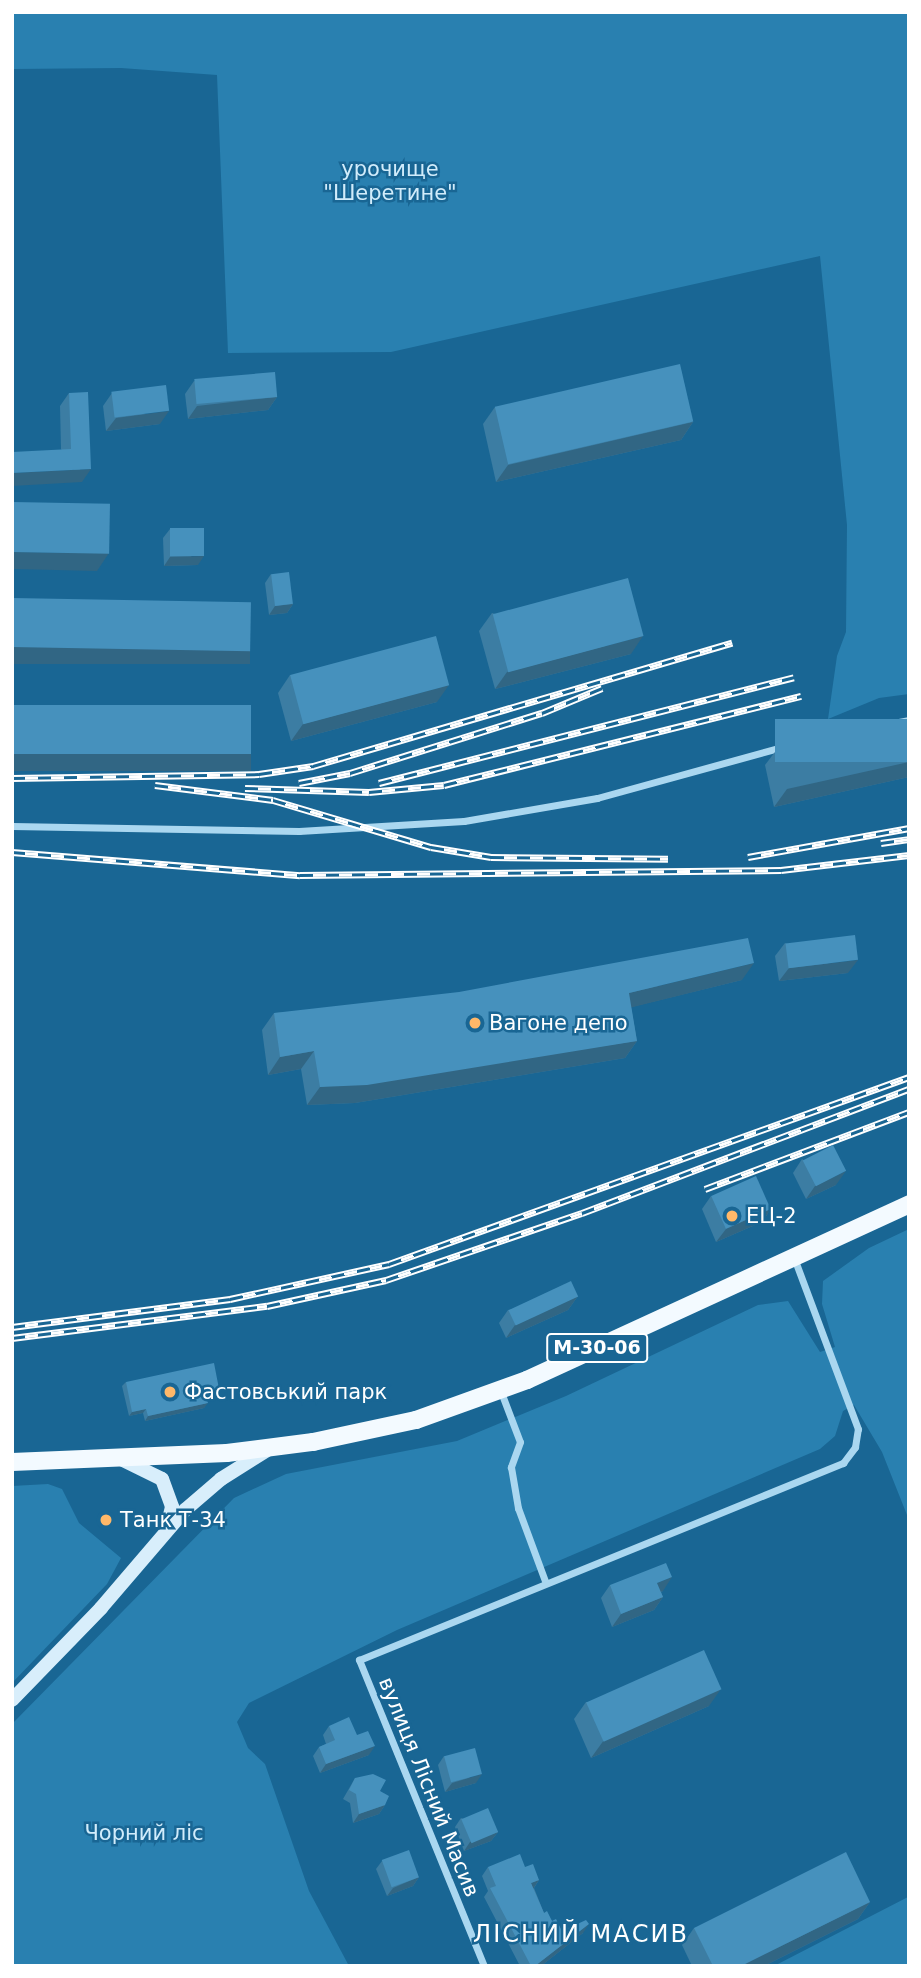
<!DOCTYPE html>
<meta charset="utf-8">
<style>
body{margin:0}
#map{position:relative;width:921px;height:1978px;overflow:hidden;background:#196694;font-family:"DejaVu Sans",sans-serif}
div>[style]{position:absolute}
.green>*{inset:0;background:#2980b0}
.street>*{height:7px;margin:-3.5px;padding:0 3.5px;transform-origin:3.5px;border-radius:3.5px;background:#aad7f0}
.secondary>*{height:14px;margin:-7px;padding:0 7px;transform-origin:7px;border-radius:7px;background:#d8eefb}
.primary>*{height:18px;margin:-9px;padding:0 9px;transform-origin:9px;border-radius:9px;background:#f3faff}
.rail>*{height:7px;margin-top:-3.5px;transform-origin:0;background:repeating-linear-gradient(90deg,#196694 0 13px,#fff 0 26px);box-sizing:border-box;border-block:2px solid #fff}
.wall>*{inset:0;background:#3c7da3}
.shaded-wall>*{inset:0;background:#316684;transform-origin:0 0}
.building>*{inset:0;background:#4691bd;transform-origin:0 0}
.dots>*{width:19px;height:19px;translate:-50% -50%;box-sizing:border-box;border:4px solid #196694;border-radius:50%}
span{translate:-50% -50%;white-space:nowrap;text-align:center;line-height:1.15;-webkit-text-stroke:5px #196694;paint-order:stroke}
.shield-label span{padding:2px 5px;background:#196694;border:2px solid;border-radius:5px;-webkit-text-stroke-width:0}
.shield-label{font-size:19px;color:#fff;font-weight:700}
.park-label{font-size:21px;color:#d1ecfb}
.poi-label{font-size:21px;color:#fff}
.left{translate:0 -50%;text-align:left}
.street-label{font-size:21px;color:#fff}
.quarter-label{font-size:24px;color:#fff;letter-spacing:2px}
.frame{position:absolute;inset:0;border:14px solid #fff;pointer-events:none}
</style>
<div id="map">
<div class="green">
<i style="clip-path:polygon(12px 12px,909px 12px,909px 694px,879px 698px,828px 719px,837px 656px,846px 632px,847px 525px,820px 256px,391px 352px,228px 353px,217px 75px,121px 68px,12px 69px)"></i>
<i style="clip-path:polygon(909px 1229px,909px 1520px,882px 1452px,854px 1405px,843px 1411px,835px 1436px,820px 1449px,397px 1630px,249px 1703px,237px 1722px,248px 1748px,265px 1764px,309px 1891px,349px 1966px,12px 1966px,12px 1724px,234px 1498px,286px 1474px,457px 1441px,566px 1396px,758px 1305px,788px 1301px,820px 1352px,835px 1347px,822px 1304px,823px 1281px,869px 1248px)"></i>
<i style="clip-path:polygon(48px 1484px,62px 1489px,79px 1523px,121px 1558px,107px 1584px,12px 1683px,12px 1486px)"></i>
<i style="clip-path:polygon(909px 1896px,909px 1966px,774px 1966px,908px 1897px)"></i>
</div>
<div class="street">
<i style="left:12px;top:826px;width:287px;rotate:1deg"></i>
<i style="left:299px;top:831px;width:165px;rotate:-3.5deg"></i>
<i style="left:464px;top:821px;width:135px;rotate:-9.8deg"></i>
<i style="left:597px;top:798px;width:222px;rotate:-15.4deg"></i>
<i style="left:811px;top:739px;width:100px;rotate:-11deg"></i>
<i style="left:501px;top:1392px;width:53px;rotate:69.2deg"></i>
<i style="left:520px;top:1442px;width:27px;rotate:110deg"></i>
<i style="left:511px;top:1467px;width:42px;rotate:80.3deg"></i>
<i style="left:518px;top:1508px;width:78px;rotate:69.7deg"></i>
<i style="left:484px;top:1966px;width:331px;rotate:-112.2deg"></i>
<i style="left:359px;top:1660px;width:523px;rotate:-22.15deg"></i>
<i style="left:843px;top:1463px;width:20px;rotate:-53deg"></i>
<i style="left:855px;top:1447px;width:18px;rotate:-81deg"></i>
<i style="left:858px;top:1429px;width:183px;rotate:-110.5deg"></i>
</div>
<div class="secondary">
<i style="left:123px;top:1460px;width:43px;rotate:26deg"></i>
<i style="left:162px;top:1479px;width:30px;rotate:70deg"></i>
<i style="left:172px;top:1507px;width:21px;rotate:104deg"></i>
<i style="left:12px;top:1700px;width:128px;rotate:-45.9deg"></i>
<i style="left:101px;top:1608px;width:129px;rotate:-49.4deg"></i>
<i style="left:185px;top:1510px;width:48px;rotate:-40.7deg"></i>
<i style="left:221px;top:1479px;width:54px;rotate:-32.2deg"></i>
</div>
<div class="primary">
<i style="left:12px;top:1462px;width:215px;rotate:-2.4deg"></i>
<i style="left:227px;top:1453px;width:87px;rotate:-7.3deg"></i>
<i style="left:313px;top:1442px;width:105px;rotate:-12.1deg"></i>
<i style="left:416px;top:1420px;width:118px;rotate:-19.8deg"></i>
<i style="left:527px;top:1380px;width:421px;rotate:-24.7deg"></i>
</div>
<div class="rail">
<i style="left:12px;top:778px;width:247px;rotate:-0.9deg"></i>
<i style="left:259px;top:774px;width:55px;rotate:-8.4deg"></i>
<i style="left:313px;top:766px;width:437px;rotate:-16.4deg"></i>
<i style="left:299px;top:783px;width:52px;rotate:-11.1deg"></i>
<i style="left:350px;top:773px;width:201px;rotate:-17.4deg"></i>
<i style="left:542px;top:713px;width:65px;rotate:-22.6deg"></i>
<i style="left:379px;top:783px;width:428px;rotate:-14.3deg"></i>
<i style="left:155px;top:785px;width:119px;rotate:7.2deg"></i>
<i style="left:273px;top:800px;width:165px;rotate:16.6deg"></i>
<i style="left:431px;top:847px;width:61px;rotate:9.5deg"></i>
<i style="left:491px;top:857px;width:177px;rotate:0.6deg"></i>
<i style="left:245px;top:788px;width:124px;rotate:1.8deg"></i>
<i style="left:369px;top:792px;width:75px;rotate:-5.3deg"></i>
<i style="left:444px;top:785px;width:368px;rotate:-14deg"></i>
<i style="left:881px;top:843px;width:28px;rotate:-8deg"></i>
<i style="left:12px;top:852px;width:289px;rotate:4.6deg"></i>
<i style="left:300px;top:875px;width:481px;rotate:-0.6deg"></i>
<i style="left:781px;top:870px;width:129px;rotate:-6.7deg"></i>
<i style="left:748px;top:857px;width:164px;rotate:-10.2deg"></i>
<i style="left:705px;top:1189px;width:218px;rotate:-20.7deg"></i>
<i style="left:12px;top:1327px;width:220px;rotate:-7.3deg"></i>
<i style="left:230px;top:1299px;width:163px;rotate:-12.4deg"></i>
<i style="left:389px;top:1264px;width:553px;rotate:-19.78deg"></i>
<i style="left:12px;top:1338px;width:257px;rotate:-7.2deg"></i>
<i style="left:267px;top:1306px;width:122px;rotate:-12.3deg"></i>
<i style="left:386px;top:1280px;width:207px;rotate:-18.9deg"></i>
<i style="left:582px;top:1213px;width:350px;rotate:-20.8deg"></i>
</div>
<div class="wall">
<i style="clip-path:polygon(194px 381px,277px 397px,268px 410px,188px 419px,185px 394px)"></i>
<i style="clip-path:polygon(69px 393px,82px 482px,61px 449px,60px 406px)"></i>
<i style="clip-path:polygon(112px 393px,160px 424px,106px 431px,103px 406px)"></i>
<i style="clip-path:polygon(495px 407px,693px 422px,681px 440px,496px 482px,483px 424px)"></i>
<i style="clip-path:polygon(170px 529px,198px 565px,164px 566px,163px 538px)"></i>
<i style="clip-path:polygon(271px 574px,293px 604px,287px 613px,269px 615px,265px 583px)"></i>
<i style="clip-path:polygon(492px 613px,631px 654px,495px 689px,479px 631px)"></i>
<i style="clip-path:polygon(290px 675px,437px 702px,291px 741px,278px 693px)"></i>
<i style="clip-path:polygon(909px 719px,909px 777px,774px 807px,765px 765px,778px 748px)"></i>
<i style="clip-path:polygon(785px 943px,848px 973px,779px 981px,775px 956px)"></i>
<i style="clip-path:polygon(742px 980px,631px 1007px,637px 1041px,625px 1058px,355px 1103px,307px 1105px,301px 1069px,268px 1075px,262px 1030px,274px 1013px)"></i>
<i style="clip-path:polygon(802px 1159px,836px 1185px,806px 1199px,793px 1173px)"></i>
<i style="clip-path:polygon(711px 1196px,771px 1209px,762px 1222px,716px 1242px,702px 1209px)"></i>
<i style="clip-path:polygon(578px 1296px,568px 1310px,506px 1338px,499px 1323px,508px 1310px)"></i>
<i style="clip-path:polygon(126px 1382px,217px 1398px,207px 1400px,204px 1408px,145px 1421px,143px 1413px,129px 1416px,122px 1386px)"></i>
<i style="clip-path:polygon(610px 1585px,663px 1591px,661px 1592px,663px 1597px,654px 1610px,612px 1627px,601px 1598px)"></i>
<i style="clip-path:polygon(586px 1702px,709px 1706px,591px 1758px,574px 1719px)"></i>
<i style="clip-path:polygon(329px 1726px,357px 1735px,369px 1755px,320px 1773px,313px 1756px,319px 1747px,326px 1744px,323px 1735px)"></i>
<i style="clip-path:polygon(444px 1756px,476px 1783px,445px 1792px,438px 1765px)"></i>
<i style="clip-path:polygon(355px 1778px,380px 1791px,385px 1805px,379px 1814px,353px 1823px,350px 1803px,343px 1799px)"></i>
<i style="clip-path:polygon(461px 1818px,498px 1832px,491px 1841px,464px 1851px,455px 1827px)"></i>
<i style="clip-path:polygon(382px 1861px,419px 1877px,413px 1886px,387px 1896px,376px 1869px)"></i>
<i style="clip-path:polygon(488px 1867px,525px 1867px,539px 1880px,534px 1888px,544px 1913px,562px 1931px,583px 1933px,541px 1966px,520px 1966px,484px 1897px,488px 1891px,482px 1876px)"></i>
<i style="clip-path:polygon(870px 1902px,858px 1919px,764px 1966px,692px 1966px,682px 1945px,694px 1928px)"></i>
</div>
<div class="shaded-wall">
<i style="clip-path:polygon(277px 397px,268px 410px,188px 419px,197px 406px)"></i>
<i style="clip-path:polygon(169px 411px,160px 424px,106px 431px,116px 418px)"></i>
<i style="clip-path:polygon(693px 422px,681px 440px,496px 482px,508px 465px)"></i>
<i style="clip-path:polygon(91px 469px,82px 482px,12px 486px,12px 473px)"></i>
<i style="clip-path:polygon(12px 552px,109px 553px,97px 571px,12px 569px)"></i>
<i style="clip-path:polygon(204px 556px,198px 565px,164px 566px,170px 557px)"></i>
<i style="clip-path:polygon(293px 604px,287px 613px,269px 615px,275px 606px)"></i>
<i style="clip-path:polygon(643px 636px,631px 654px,495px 689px,507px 672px)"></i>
<i style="left:12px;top:647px;width:238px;height:17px"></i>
<i style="clip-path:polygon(449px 685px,437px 702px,291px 741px,303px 724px)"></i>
<i style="left:12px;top:754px;width:239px;height:17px"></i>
<i style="clip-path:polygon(909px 762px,909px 777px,774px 807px,787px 789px)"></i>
<i style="clip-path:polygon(858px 960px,848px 973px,779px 981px,789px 968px)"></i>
<i style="clip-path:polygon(754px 963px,742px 980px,617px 1011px,629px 993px)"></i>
<i style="clip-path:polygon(637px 1041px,625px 1058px,355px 1103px,307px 1105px,320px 1087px)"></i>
<i style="clip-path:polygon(314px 1051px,301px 1069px,268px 1075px,280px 1057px)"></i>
<i style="clip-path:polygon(846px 1171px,836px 1185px,806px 1199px,815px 1186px)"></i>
<i style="clip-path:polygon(771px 1209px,762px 1222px,716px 1242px,726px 1229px)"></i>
<i style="clip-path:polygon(578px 1296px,568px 1310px,506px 1338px,515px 1325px)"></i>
<i style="clip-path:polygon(220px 1394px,217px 1398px,203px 1401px,206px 1397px)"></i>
<i style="clip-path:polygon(208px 1403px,204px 1408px,145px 1421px,148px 1416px)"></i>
<i style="clip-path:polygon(146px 1409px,143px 1413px,129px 1416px,132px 1412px)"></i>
<i style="clip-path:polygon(672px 1577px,663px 1591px,648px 1597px,657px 1583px)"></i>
<i style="clip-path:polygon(663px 1597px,654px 1610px,612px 1627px,621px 1614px)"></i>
<i style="clip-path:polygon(721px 1689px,709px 1706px,591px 1758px,604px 1740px)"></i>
<i style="clip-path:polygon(375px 1746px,369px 1755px,320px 1773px,326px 1764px)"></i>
<i style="clip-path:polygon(482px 1774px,476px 1783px,445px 1792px,452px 1783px)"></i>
<i style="clip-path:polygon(385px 1805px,379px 1814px,353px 1823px,359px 1814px)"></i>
<i style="clip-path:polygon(498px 1832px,491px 1841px,464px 1851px,470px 1842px)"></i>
<i style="clip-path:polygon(419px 1877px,413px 1886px,387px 1896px,393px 1888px)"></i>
<i style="clip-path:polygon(539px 1880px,533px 1889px,531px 1883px)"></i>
<i style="clip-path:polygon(870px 1902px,858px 1919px,764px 1966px,741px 1966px)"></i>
<i style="clip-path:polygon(589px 1924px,583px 1933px,541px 1966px,535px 1966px)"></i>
</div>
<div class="building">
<i style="left:680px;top:364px;width:59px;height:190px;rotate:77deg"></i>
<i style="left:275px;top:372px;width:25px;height:81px;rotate:85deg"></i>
<i style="left:166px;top:385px;width:26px;height:55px;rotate:83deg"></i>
<i style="clip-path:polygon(88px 392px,91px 469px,12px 473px,12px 452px,71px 449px,69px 393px)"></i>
<i style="left:12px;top:502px;width:98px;height:50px;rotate:1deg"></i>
<i style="left:204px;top:528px;width:28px;height:34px;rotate:90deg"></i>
<i style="left:289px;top:572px;width:32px;height:18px;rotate:83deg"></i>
<i style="left:628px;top:578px;width:60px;height:140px;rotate:75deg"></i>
<i style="left:12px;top:598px;width:239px;height:49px;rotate:1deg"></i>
<i style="left:436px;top:636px;width:51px;height:151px;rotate:75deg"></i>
<i style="left:12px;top:705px;width:239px;height:49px"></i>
<i style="left:909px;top:719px;width:43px;height:134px;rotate:90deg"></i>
<i style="left:855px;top:935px;width:25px;height:70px;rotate:83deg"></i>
<i style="clip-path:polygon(748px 938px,754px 963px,629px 993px,637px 1041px,367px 1085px,320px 1087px,314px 1051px,280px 1057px,274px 1013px,459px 992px)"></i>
<i style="left:833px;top:1145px;width:29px;height:34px;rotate:63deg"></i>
<i style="left:756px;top:1176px;width:36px;height:49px;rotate:66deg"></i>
<i style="left:571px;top:1281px;width:17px;height:69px;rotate:65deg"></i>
<i style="clip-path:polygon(214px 1363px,220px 1394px,206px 1397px,208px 1403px,148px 1416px,146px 1409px,132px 1412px,126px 1382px)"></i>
<i style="clip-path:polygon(666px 1563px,672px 1577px,657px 1583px,663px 1597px,621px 1614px,610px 1585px)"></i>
<i style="left:704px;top:1650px;width:43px;height:129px;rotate:66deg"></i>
<i style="clip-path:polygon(349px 1717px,357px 1735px,368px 1731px,375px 1746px,326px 1764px,319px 1747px,335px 1740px,329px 1726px)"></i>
<i style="left:475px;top:1748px;width:27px;height:32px;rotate:75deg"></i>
<i style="clip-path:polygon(373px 1774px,386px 1780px,380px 1791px,389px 1796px,385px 1805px,359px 1814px,356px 1794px,349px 1790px,355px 1778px)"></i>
<i style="left:488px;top:1808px;width:26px;height:29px;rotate:67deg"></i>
<i style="left:409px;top:1850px;width:29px;height:29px;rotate:70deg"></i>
<i style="clip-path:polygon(846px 1852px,870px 1902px,741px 1966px,713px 1966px,694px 1928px)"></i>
<i style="clip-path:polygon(520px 1854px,525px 1867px,533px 1864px,539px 1880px,531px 1883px,544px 1913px,547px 1911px,552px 1921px,556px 1919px,562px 1931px,586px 1920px,589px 1924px,535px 1966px,531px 1966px,490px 1888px,496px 1886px,488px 1867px)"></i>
</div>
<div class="dots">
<i style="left:475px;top:1023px;background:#ffb869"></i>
<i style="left:732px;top:1216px;background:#ffb869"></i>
<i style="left:170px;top:1392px;background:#ffb869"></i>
<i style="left:106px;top:1520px;background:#ffb869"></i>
</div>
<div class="shield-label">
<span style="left:597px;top:1348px">М-30-06</span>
</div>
<div class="park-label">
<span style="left:390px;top:181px">урочище<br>"Шеретине"</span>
<span style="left:144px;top:1833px">Чорний ліс</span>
</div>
<div class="poi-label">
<span class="left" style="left:489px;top:1023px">Вагоне депо</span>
<span class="left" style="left:746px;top:1216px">ЕЦ-2</span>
<span class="left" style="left:184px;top:1392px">Фастовський парк</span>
<span class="left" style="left:120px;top:1520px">Танк Т-34</span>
</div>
<div class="street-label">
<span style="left:429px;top:1787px;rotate:68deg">вулиця Лісний Масив</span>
</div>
<div class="quarter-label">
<span style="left:581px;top:1935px">ЛІСНИЙ МАСИВ</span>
</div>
<div class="frame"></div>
</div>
